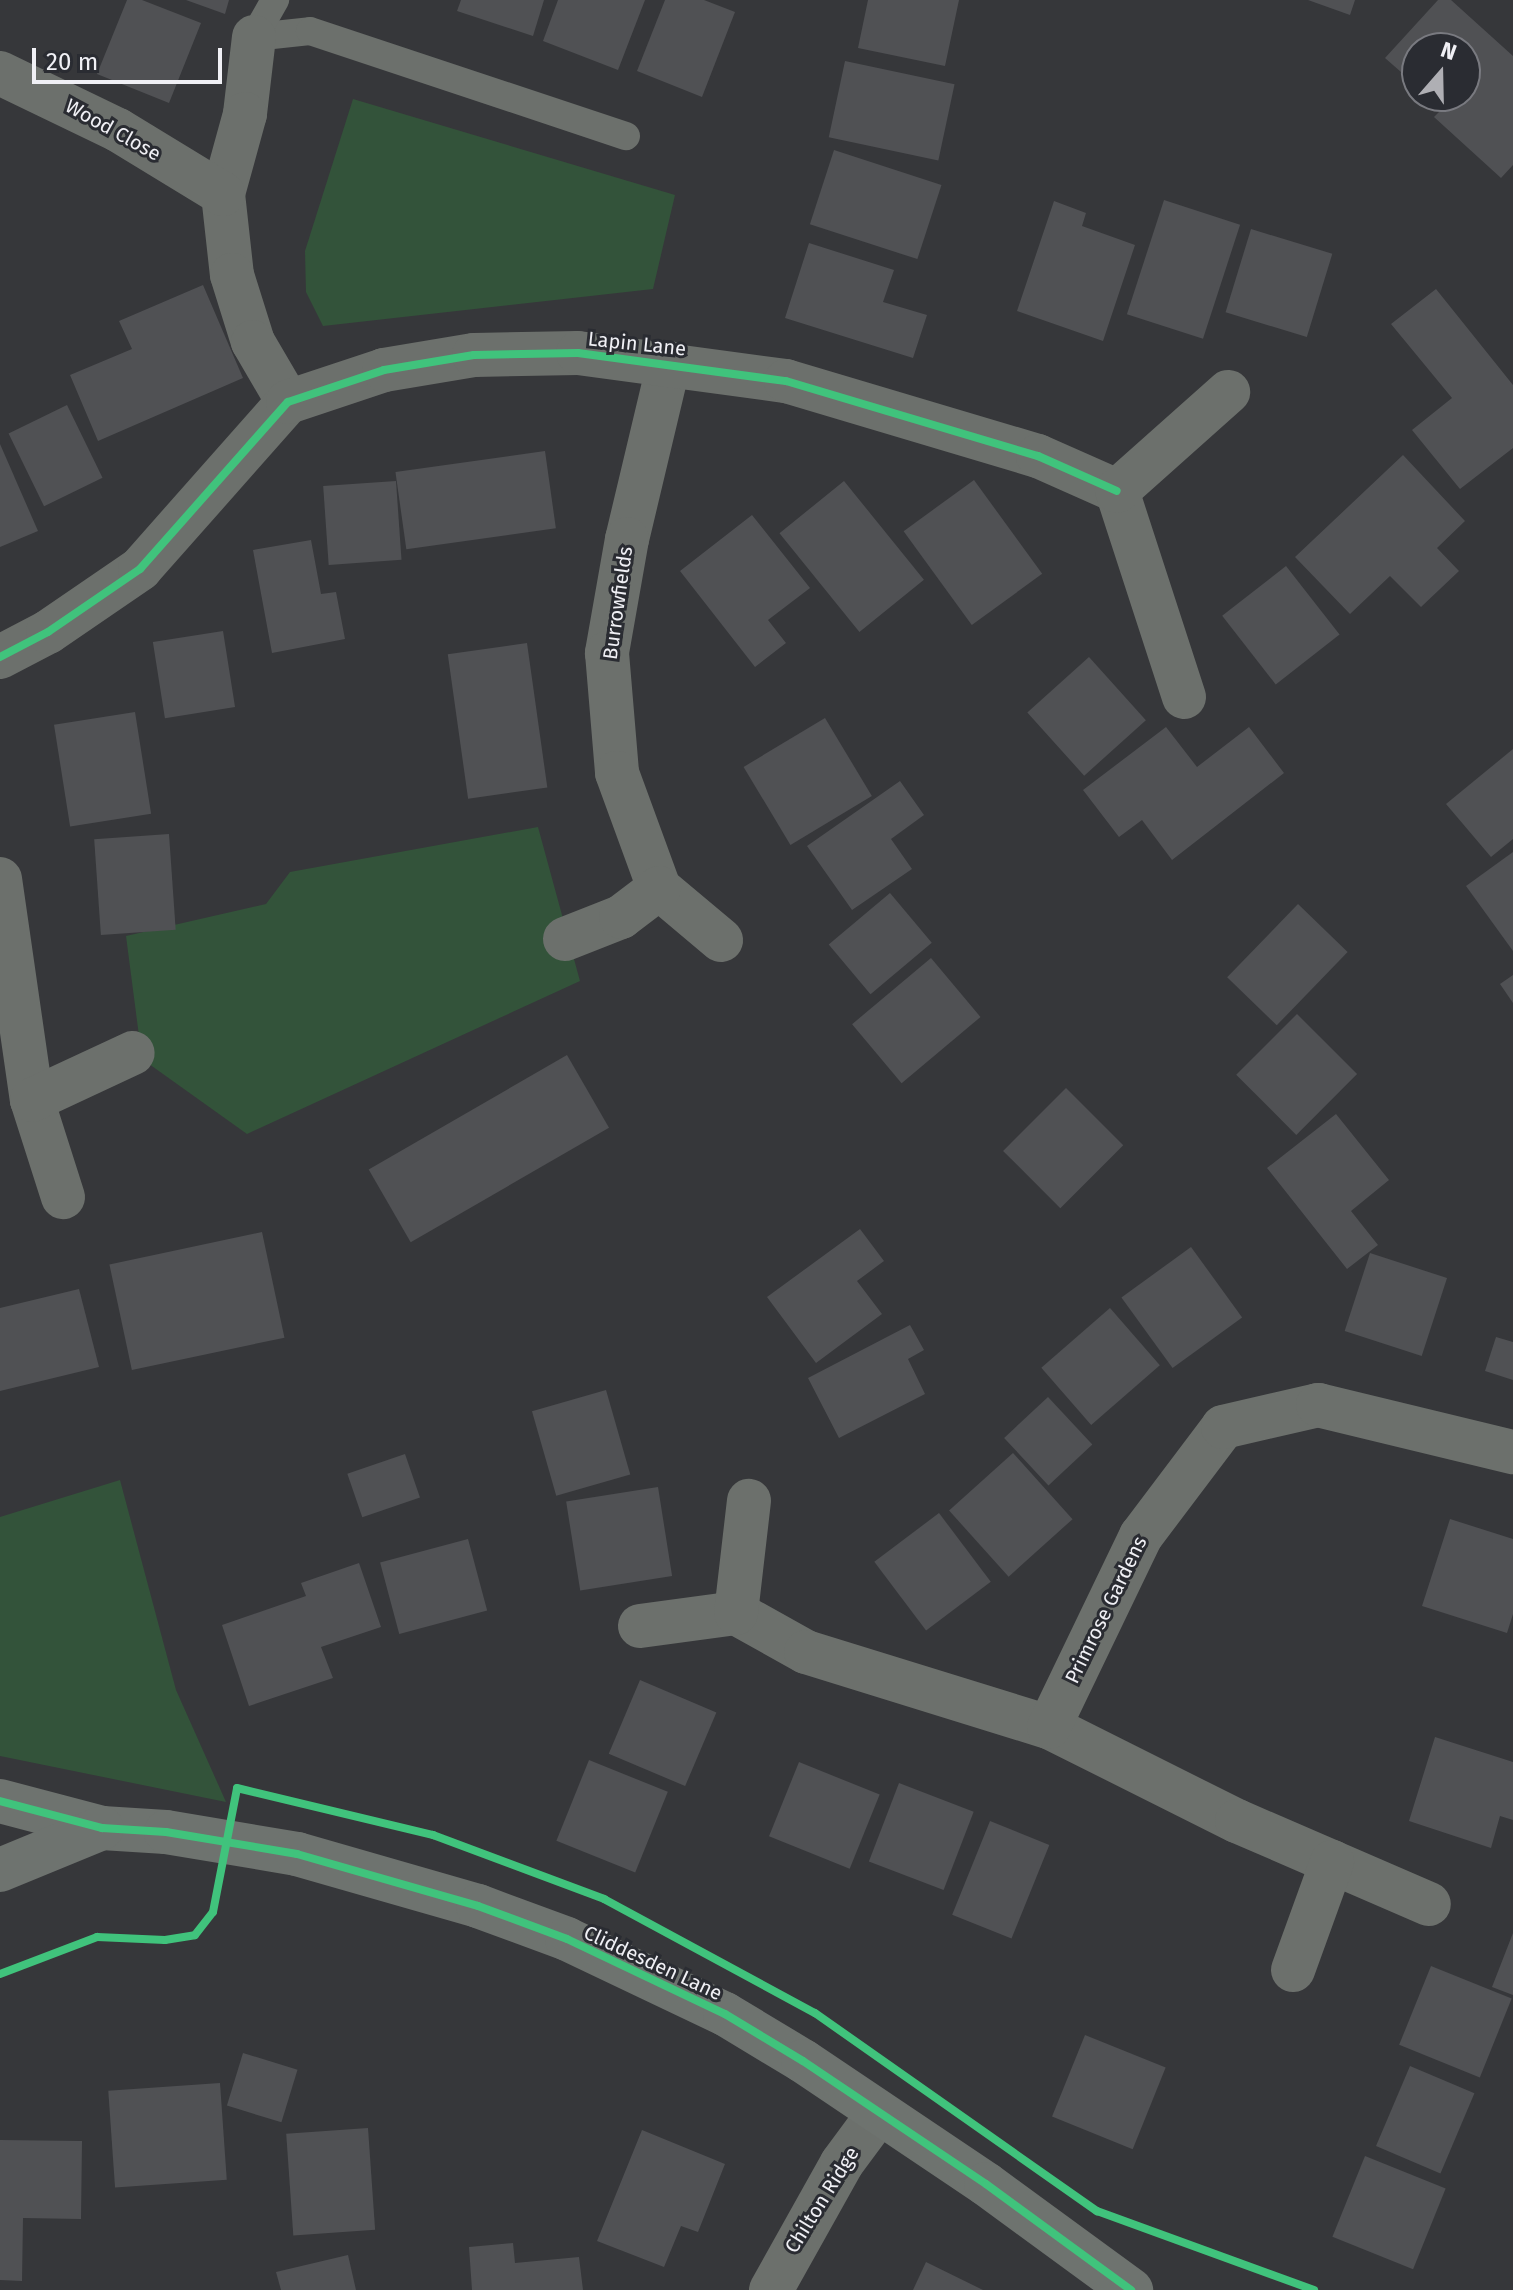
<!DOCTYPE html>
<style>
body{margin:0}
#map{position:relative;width:1513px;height:2290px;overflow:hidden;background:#36373a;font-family:"Fira Sans",sans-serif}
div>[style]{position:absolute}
.green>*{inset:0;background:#33533a}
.building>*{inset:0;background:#505154;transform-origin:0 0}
.lane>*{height:28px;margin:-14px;padding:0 14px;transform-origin:14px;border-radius:14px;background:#6c706c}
.street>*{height:44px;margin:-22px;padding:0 22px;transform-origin:22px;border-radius:22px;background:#6c706c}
.secondary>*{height:44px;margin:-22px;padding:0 22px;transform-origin:22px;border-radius:22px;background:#6e736f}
.cycleway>*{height:8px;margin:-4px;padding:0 4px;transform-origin:4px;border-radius:4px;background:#40c37c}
span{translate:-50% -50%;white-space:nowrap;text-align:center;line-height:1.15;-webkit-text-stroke:6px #2a2c32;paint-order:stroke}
.street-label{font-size:20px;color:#f0f0f5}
.north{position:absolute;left:1401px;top:32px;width:80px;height:80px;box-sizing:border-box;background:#2a2c32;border:2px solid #797a80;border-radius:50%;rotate:20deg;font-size:22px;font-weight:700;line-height:32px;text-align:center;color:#f0f0f5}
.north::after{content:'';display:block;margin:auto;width:28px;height:36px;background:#afafb4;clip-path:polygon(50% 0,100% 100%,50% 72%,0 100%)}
.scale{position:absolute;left:32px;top:48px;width:190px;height:36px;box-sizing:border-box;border:4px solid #f0f0f5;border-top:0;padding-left:10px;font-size:24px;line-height:28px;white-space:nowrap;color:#f0f0f5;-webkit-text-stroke:6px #2a2c32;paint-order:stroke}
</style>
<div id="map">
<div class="green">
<i style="clip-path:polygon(353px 99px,675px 195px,653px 289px,323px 326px,306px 292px,305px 251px)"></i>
<i style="clip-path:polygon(538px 827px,580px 981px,247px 1134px,142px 1059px,126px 936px,266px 904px,290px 872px)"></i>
<i style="clip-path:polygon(120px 1480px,176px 1690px,226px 1802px,0 1756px,0 1517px)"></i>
</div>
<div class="building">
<i style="clip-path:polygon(127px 0,142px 0,201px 23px,169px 103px,97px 74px)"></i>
<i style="clip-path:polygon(186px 0,229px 0,225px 14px)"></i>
<i style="clip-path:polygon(461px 0,544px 0,533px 36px,457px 11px)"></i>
<i style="clip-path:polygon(558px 0,645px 0,618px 70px,543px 41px)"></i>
<i style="clip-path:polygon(665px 0,704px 0,735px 12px,702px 97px,637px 71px)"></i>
<i style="clip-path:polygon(868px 0,959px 0,945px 66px,858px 48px)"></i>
<i style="clip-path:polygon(1308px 0,1355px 0,1350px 15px)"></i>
<i style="clip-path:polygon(1438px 0,1451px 0,1513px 56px,1513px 165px,1501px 178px,1434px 117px,1442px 109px,1428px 96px,1465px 96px,1465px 48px,1417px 48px,1417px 86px,1385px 58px)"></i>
<i style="left:845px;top:61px;width:112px;height:78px;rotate:12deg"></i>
<i style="left:834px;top:150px;width:113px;height:78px;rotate:18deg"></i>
<i style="left:1164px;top:200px;width:80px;height:120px;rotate:18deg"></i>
<i style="clip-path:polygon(1054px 201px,1086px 213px,1082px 226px,1135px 245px,1103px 341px,1017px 311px)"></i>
<i style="left:1251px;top:229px;width:85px;height:87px;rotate:17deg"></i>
<i style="clip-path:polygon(809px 243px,894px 270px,883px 302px,927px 315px,913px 358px,785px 318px)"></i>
<i style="clip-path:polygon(203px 285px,243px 378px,98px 441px,70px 375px,132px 349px,119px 321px)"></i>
<i style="clip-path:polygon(1436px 289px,1513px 385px,1513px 448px,1460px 489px,1412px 430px,1452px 398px,1391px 324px)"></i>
<i style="left:67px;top:405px;width:81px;height:65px;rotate:64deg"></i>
<i style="clip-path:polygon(0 444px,38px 531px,0 547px)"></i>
<i style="left:545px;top:451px;width:78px;height:151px;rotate:82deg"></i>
<i style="clip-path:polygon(1403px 455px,1465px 521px,1437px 548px,1459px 571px,1421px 607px,1390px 576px,1350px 614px,1295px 557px)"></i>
<i style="left:974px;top:480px;width:116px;height:87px;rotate:54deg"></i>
<i style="left:396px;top:481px;width:79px;height:73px;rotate:86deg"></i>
<i style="left:844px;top:481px;width:127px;height:83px;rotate:51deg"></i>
<i style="clip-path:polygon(752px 515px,810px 588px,768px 620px,786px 643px,755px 667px,680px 571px)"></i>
<i style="clip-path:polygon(311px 540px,321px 594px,336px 592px,345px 639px,272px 653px,253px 550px)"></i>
<i style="left:1286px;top:566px;width:87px;height:81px;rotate:52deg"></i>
<i style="left:223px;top:631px;width:77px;height:71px;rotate:81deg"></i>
<i style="left:527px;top:643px;width:146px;height:80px;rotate:82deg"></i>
<i style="left:1089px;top:657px;width:85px;height:83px;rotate:48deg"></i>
<i style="left:135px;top:712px;width:103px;height:82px;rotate:81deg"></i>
<i style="left:825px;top:718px;width:91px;height:95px;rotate:59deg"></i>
<i style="clip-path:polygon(1166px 727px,1197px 767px,1249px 727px,1284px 773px,1172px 860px,1142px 820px,1119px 837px,1083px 790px)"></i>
<i style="clip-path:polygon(1513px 749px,1513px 839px,1491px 857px,1446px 804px)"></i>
<i style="clip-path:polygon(900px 781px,924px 815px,891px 839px,912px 869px,852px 910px,807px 846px)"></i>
<i style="left:169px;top:834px;width:96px;height:75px;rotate:86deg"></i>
<i style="clip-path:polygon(1513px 852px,1513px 951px,1466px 886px)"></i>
<i style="left:890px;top:893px;width:65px;height:80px;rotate:50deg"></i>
<i style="left:1298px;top:904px;width:69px;height:102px;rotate:44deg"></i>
<i style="left:931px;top:958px;width:77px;height:103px;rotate:50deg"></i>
<i style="clip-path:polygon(1513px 975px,1513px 1003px,1500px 984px)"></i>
<i style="left:1297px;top:1014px;width:85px;height:86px;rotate:45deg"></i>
<i style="left:567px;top:1055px;width:84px;height:229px;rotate:60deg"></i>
<i style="left:1066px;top:1088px;width:81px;height:89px;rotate:45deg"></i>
<i style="clip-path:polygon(1336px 1114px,1389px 1180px,1351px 1211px,1378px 1245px,1347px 1269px,1267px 1168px)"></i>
<i style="clip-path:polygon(860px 1229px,884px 1261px,857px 1281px,882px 1314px,816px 1363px,767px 1297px)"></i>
<i style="left:262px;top:1232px;width:108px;height:156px;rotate:78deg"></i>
<i style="left:1191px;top:1247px;width:87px;height:86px;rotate:54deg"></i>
<i style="left:1370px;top:1253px;width:81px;height:82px;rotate:18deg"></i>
<i style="clip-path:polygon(79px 1289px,99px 1367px,0 1391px,0 1308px)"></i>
<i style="left:1110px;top:1308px;width:76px;height:91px;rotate:49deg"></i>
<i style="clip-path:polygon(910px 1325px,924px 1350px,908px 1359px,925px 1394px,839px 1438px,808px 1378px)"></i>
<i style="clip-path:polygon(1496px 1337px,1513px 1342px,1513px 1380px,1485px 1371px)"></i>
<i style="left:606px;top:1390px;width:88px;height:77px;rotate:74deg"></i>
<i style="left:1048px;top:1397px;width:65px;height:60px;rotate:47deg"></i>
<i style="left:1013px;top:1453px;width:89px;height:86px;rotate:48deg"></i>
<i style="left:405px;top:1454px;width:46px;height:61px;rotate:71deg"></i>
<i style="left:658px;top:1487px;width:90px;height:93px;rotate:81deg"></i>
<i style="left:939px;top:1513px;width:86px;height:81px;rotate:53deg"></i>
<i style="clip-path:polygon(1450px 1519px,1513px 1539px,1513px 1614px,1507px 1633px,1422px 1606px)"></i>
<i style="left:468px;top:1539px;width:74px;height:91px;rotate:75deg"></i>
<i style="clip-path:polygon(359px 1563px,381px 1627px,321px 1647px,333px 1678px,249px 1706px,222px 1625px,306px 1596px,301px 1583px)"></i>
<i style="left:640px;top:1680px;width:83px;height:80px;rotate:23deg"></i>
<i style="clip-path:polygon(1435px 1737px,1513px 1762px,1513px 1820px,1500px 1816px,1491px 1848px,1409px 1821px)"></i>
<i style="left:589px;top:1760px;width:85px;height:87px;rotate:22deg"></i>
<i style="left:799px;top:1762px;width:87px;height:80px;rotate:22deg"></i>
<i style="left:899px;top:1783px;width:80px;height:84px;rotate:21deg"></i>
<i style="left:990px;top:1821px;width:64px;height:101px;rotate:22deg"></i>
<i style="clip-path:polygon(1513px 1933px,1513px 1995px,1492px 1987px)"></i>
<i style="left:1431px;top:1966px;width:87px;height:85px;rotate:22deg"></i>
<i style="left:1085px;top:2035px;width:87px;height:88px;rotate:22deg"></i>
<i style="left:243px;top:2053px;width:57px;height:55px;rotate:17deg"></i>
<i style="left:1410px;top:2066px;width:70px;height:87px;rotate:23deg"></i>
<i style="left:220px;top:2083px;width:97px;height:112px;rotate:86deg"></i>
<i style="left:368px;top:2128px;width:102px;height:82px;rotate:86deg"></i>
<i style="clip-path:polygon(642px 2130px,725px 2164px,698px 2232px,681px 2226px,664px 2267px,597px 2241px)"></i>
<i style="clip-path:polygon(0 2140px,82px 2141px,81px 2219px,23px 2218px,22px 2281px,0 2280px)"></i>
<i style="left:1365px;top:2156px;width:87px;height:87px;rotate:22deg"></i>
<i style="clip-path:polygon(513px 2243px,515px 2263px,579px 2257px,583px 2290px,472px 2290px,469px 2247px)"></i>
<i style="clip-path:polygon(348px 2255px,356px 2290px,281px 2290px,276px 2272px)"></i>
<i style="clip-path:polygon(926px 2262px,983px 2290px,913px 2290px)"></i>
</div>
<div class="lane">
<i style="left:254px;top:37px;width:56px;rotate:-6.1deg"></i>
<i style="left:310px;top:31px;width:333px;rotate:18.4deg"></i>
<i style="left:254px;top:37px;width:43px;rotate:-60.4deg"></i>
</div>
<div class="street">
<i style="left:254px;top:37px;width:78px;rotate:96.7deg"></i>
<i style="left:245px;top:114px;width:83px;rotate:105.4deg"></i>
<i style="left:223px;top:194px;width:81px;rotate:83.7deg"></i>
<i style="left:232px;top:275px;width:70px;rotate:72.6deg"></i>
<i style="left:253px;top:342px;width:69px;rotate:59.7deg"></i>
<i style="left:0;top:73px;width:131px;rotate:25.8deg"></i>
<i style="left:118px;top:130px;width:123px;rotate:31.4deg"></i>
<i style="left:669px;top:363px;width:181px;rotate:103.4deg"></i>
<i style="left:627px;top:539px;width:116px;rotate:100deg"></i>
<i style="left:607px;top:653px;width:120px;rotate:85.2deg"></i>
<i style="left:617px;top:773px;width:122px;rotate:69.9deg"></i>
<i style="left:659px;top:888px;width:81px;rotate:40deg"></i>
<i style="left:0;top:657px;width:54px;rotate:-27.5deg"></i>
<i style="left:48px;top:632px;width:112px;rotate:-34.4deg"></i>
<i style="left:140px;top:569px;width:223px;rotate:-48.5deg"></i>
<i style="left:288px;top:402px;width:101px;rotate:-18.4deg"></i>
<i style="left:384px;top:370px;width:91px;rotate:-9.5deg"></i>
<i style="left:474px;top:355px;width:104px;rotate:-1.1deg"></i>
<i style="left:578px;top:353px;width:210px;rotate:7.7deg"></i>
<i style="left:786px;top:381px;width:263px;rotate:16.6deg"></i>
<i style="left:1038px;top:456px;width:86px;rotate:23.9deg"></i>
<i style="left:1184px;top:697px;width:217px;rotate:-108deg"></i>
<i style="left:1117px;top:491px;width:149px;rotate:-41.7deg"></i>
<i style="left:0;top:879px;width:223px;rotate:81.8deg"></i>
<i style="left:32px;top:1100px;width:102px;rotate:72.3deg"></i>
<i style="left:565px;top:939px;width:60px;rotate:-21.4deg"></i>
<i style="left:621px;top:917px;width:48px;rotate:-37.3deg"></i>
<i style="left:32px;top:1100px;width:111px;rotate:-25deg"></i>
<i style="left:736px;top:1613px;width:80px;rotate:29.1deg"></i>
<i style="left:806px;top:1652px;width:254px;rotate:17.2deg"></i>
<i style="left:1049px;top:1727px;width:210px;rotate:26.6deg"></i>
<i style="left:1237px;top:1821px;width:209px;rotate:23.4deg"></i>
<i style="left:640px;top:1626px;width:97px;rotate:-7.7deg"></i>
<i style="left:736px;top:1613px;width:113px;rotate:-83.4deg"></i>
<i style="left:1049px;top:1727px;width:212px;rotate:-64.3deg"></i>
<i style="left:1141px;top:1536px;width:136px;rotate:-53deg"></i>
<i style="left:1223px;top:1427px;width:98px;rotate:-13deg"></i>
<i style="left:1318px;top:1405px;width:201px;rotate:13.6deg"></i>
<i style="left:1293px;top:1970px;width:115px;rotate:-70.1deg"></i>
<i style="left:771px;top:2290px;width:145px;rotate:-60.8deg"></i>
<i style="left:842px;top:2163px;width:62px;rotate:-53.5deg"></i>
</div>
<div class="secondary">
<i style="left:0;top:1801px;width:106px;rotate:14.8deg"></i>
<i style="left:102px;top:1828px;width:64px;rotate:3.6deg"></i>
<i style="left:166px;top:1832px;width:133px;rotate:9.5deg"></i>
<i style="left:297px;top:1854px;width:188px;rotate:16deg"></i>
<i style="left:478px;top:1906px;width:95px;rotate:20.3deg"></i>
<i style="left:567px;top:1939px;width:175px;rotate:25.4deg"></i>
<i style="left:725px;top:2014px;width:91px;rotate:31.1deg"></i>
<i style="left:803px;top:2061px;width:220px;rotate:33.9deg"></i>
<i style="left:986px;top:2184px;width:180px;rotate:36.2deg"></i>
<i style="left:0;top:1870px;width:110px;rotate:-22.4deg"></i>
</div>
<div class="cycleway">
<i style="left:0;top:657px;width:54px;rotate:-27.5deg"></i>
<i style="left:48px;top:632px;width:112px;rotate:-34.4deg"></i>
<i style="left:140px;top:569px;width:223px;rotate:-48.5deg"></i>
<i style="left:288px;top:402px;width:101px;rotate:-18.4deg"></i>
<i style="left:384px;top:370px;width:91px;rotate:-9.5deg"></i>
<i style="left:474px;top:355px;width:104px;rotate:-1.1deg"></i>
<i style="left:578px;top:353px;width:210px;rotate:7.7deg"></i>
<i style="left:786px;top:381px;width:263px;rotate:16.6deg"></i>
<i style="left:1038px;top:456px;width:86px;rotate:23.9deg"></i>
<i style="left:0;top:1801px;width:106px;rotate:14.8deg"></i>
<i style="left:102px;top:1828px;width:64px;rotate:3.6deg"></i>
<i style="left:166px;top:1832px;width:133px;rotate:9.5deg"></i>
<i style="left:297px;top:1854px;width:188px;rotate:16deg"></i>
<i style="left:478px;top:1906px;width:95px;rotate:20.3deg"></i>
<i style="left:567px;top:1939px;width:175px;rotate:25.4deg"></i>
<i style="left:725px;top:2014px;width:91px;rotate:31.1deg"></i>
<i style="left:803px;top:2061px;width:220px;rotate:33.9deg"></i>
<i style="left:986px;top:2184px;width:180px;rotate:36.2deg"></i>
<i style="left:0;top:1974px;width:104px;rotate:-20.9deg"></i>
<i style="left:97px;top:1937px;width:68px;rotate:2.5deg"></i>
<i style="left:165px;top:1940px;width:30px;rotate:-9deg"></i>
<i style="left:195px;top:1935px;width:29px;rotate:-52deg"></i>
<i style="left:213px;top:1912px;width:126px;rotate:-79deg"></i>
<i style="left:237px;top:1788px;width:202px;rotate:13.5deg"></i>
<i style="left:433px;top:1835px;width:183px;rotate:20.5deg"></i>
<i style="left:604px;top:1899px;width:240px;rotate:28.4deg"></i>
<i style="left:815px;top:2013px;width:345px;rotate:35.1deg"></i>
<i style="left:1097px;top:2211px;width:231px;rotate:20deg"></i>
</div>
<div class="street-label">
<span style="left:113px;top:130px;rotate:29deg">Wood Close</span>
<span style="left:637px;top:344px;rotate:6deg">Lapin Lane</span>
<span style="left:618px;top:603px;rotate:-82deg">Burrowfields</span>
<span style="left:1106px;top:1610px;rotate:-64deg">Primrose Gardens</span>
<span style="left:653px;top:1963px;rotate:25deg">Cliddesden Lane</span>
<span style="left:822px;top:2200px;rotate:-58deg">Chilton Ridge</span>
</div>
<div class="north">N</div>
<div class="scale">20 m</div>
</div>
